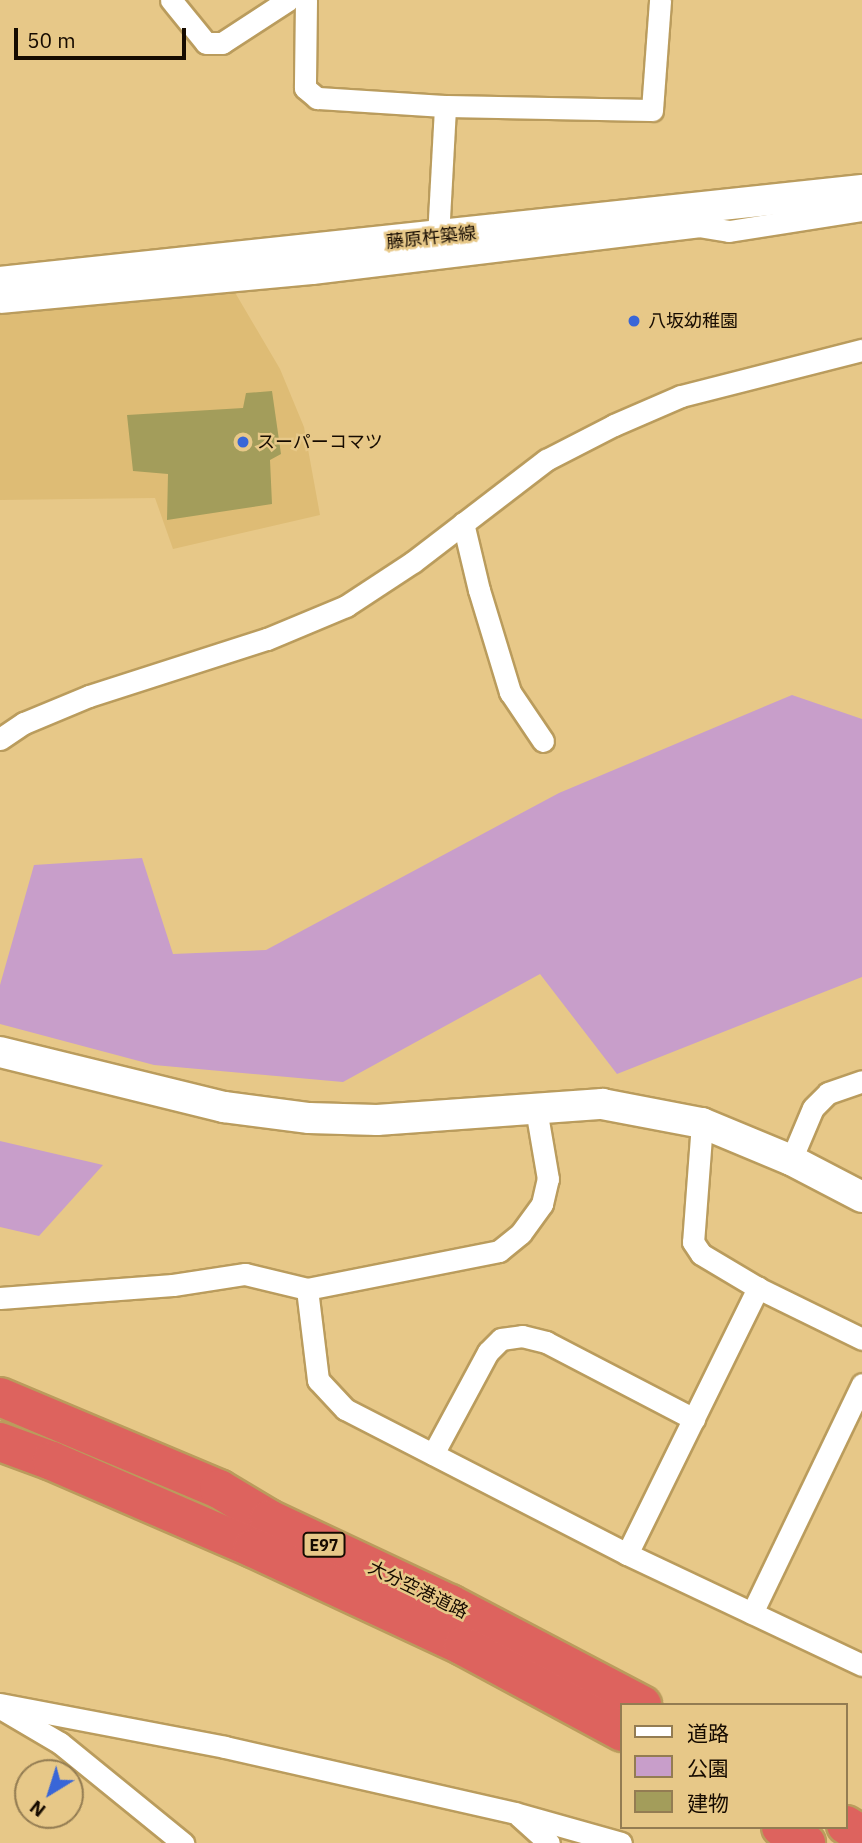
<!DOCTYPE html>
<meta charset="utf-8">
<style>
body{margin:0}
#map{position:relative;width:862px;height:1843px;overflow:hidden;background:#e7c888;font-family:"IBM Plex Sans","Noto Sans JP",sans-serif}
div>[style]{position:absolute}
.built>*{inset:0;background:#debc75}
.green>*{inset:0;background:#c89eca}
.building>*{inset:0;background:#a39d5b}
.roads{filter:drop-shadow(2px 0 #ba9c5d) drop-shadow(-2px 0 #ba9c5d) drop-shadow(0 2px #ba9c5d) drop-shadow(0 -2px #ba9c5d)}
.street>*{height:21px;margin:-10.5px;padding:0 10.5px;transform-origin:10.5px;border-radius:10.5px;background:#fff}
.secondary>*{height:30px;margin:-15px;padding:0 15px;transform-origin:15px;border-radius:15px;background:#fff}
.highway>*{height:38px;margin:-19px;padding:0 19px;transform-origin:19px;border-radius:19px;background:#dd635e}
.dots>*{width:19px;height:19px;translate:-50% -50%;box-sizing:border-box;border:4px solid #e7c888;border-radius:50%}
span{translate:-50% -50%;white-space:nowrap;text-align:center;line-height:1.15;-webkit-text-stroke:5px #e7c888;paint-order:stroke}
.shield-label span{padding:2px 5px;background:#e7c888;border:2px solid;border-radius:5px;-webkit-text-stroke-width:0}
.shield-label{font-size:16px;color:#160b00;font-weight:700}
.street-label{font-size:18px;color:#160b00}
.poi-label{font-size:18px;color:#160b00}
.left{translate:0 -50%;text-align:left}
.legend{position:absolute;left:620px;top:1703px;width:228px;height:126px;box-sizing:border-box;background:#e7c888;border:2px solid #937c52;margin:0;padding:9px 12px;list-style:none;font-size:21px;color:#160b00}
.legend li{display:flex;align-items:center;gap:14px;height:35px}
.legend b{width:35px;border:2px solid #937c52}
.north{position:absolute;left:14px;top:1759px;width:70px;height:70px;box-sizing:border-box;background:#e7c888;border:2px solid #937c52;border-radius:50%;rotate:218deg;font-size:19px;font-weight:700;line-height:28px;text-align:center;color:#160b00}
.north::after{content:'';display:block;margin:auto;width:24px;height:32px;background:#3966d7;clip-path:polygon(50% 0,100% 100%,50% 72%,0 100%)}
.scale{position:absolute;left:14px;top:28px;width:172px;height:32px;box-sizing:border-box;border:4px solid #160b00;border-top:0;padding-left:9px;font-size:21px;line-height:24px;white-space:nowrap;color:#160b00;-webkit-text-stroke:5px #e7c888;paint-order:stroke}
</style>
<div id="map">
<div class="built">
<i style="clip-path:polygon(230px 284px,280px 369px,304px 427px,320px 515px,173px 549px,155px 498px,0 500px,0 311px)"></i>
</div>
<div class="green">
<i style="clip-path:polygon(792px 695px,862px 719px,862px 977px,617px 1074px,540px 974px,343px 1082px,154px 1065px,0 1024px,0 985px,34px 865px,142px 858px,173px 954px,266px 950px,559px 793px)"></i>
<i style="clip-path:polygon(0 1141px,103px 1165px,39px 1236px,0 1227px)"></i>
</div>
<div class="building">
<i style="clip-path:polygon(272px 391px,281px 454px,270px 460px,272px 504px,167px 520px,168px 474px,133px 471px,127px 415px,243px 408px,246px 393px)"></i>
</div>
<div class="roads">
<div class="street">
<i style="left:171px;top:0;width:55px;rotate:50.9deg"></i>
<i style="left:206px;top:43px;width:16px"></i>
<i style="left:222px;top:43px;width:79px;rotate:-33.1deg"></i>
<i style="left:306px;top:0;width:88px;rotate:90.7deg"></i>
<i style="left:305px;top:88px;width:16px;rotate:40deg"></i>
<i style="left:317px;top:98px;width:128px;rotate:3.6deg"></i>
<i style="left:438px;top:237px;width:131px;rotate:-86.9deg"></i>
<i style="left:445px;top:106px;width:207px;rotate:1.1deg"></i>
<i style="left:652px;top:110px;width:110px;rotate:-85.8deg"></i>
<i style="left:0;top:302px;width:313px;rotate:-5.3deg"></i>
<i style="left:312px;top:273px;width:389px;rotate:-6.9deg"></i>
<i style="left:698px;top:226px;width:31px;rotate:9deg"></i>
<i style="left:729px;top:231px;width:135px;rotate:-9deg"></i>
<i style="left:463px;top:523px;width:69px;rotate:76.6deg"></i>
<i style="left:479px;top:590px;width:107px;rotate:73.1deg"></i>
<i style="left:510px;top:692px;width:59px;rotate:56deg"></i>
<i style="left:0;top:739px;width:29px;rotate:-34deg"></i>
<i style="left:24px;top:723px;width:70px;rotate:-22.6deg"></i>
<i style="left:89px;top:696px;width:187px;rotate:-17.8deg"></i>
<i style="left:267px;top:639px;width:86px;rotate:-22.7deg"></i>
<i style="left:346px;top:606px;width:80px;rotate:-33.3deg"></i>
<i style="left:413px;top:562px;width:168px;rotate:-37.5deg"></i>
<i style="left:546px;top:460px;width:76px;rotate:-27.2deg"></i>
<i style="left:614px;top:425px;width:73px;rotate:-23.4deg"></i>
<i style="left:681px;top:396px;width:187px;rotate:-14.3deg"></i>
<i style="left:702px;top:1123px;width:119px;rotate:94.3deg"></i>
<i style="left:693px;top:1242px;width:14px;rotate:56deg"></i>
<i style="left:701px;top:1254px;width:66px;rotate:30.8deg"></i>
<i style="left:758px;top:1288px;width:116px;rotate:26.1deg"></i>
<i style="left:791px;top:1160px;width:56px;rotate:-67.1deg"></i>
<i style="left:813px;top:1108px;width:21px;rotate:-45deg"></i>
<i style="left:828px;top:1093px;width:36px;rotate:-19deg"></i>
<i style="left:307px;top:1289px;width:92px;rotate:83.1deg"></i>
<i style="left:318px;top:1380px;width:40px;rotate:47deg"></i>
<i style="left:345px;top:1409px;width:317px;rotate:27.2deg"></i>
<i style="left:627px;top:1554px;width:260px;rotate:25.3deg"></i>
<i style="left:0;top:1298px;width:173px;rotate:-4.3deg"></i>
<i style="left:173px;top:1285px;width:73px;rotate:-8.7deg"></i>
<i style="left:245px;top:1274px;width:64px;rotate:13.6deg"></i>
<i style="left:307px;top:1289px;width:196px;rotate:-11.2deg"></i>
<i style="left:499px;top:1251px;width:28px;rotate:-39deg"></i>
<i style="left:521px;top:1233px;width:36px;rotate:-54deg"></i>
<i style="left:542px;top:1204px;width:26px;rotate:-77deg"></i>
<i style="left:548px;top:1179px;width:71px;rotate:-99.7deg"></i>
<i style="left:433px;top:1454px;width:116px;rotate:-61.7deg"></i>
<i style="left:488px;top:1352px;width:18px;rotate:-45deg"></i>
<i style="left:501px;top:1339px;width:21px;rotate:-8deg"></i>
<i style="left:522px;top:1336px;width:25px;rotate:14deg"></i>
<i style="left:546px;top:1342px;width:167px;rotate:27.5deg"></i>
<i style="left:627px;top:1554px;width:297px;rotate:-63.8deg"></i>
<i style="left:752px;top:1613px;width:254px;rotate:-64.3deg"></i>
<i style="left:0;top:1704px;width:229px;rotate:10.8deg"></i>
<i style="left:225px;top:1747px;width:297px;rotate:12.8deg"></i>
<i style="left:515px;top:1813px;width:110px;rotate:15.8deg"></i>
<i style="left:2px;top:1709px;width:67px;rotate:30.4deg"></i>
<i style="left:60px;top:1743px;width:159px;rotate:39.1deg"></i>
<i style="left:519px;top:1816px;width:40px;rotate:42deg"></i>
</div>
<div class="secondary">
<i style="left:0;top:282px;width:867px;rotate:-6.09deg"></i>
<i style="left:0;top:1052px;width:231px;rotate:13.8deg"></i>
<i style="left:224px;top:1107px;width:86px;rotate:7.4deg"></i>
<i style="left:309px;top:1118px;width:68px;rotate:1.7deg"></i>
<i style="left:377px;top:1120px;width:226px;rotate:-4.1deg"></i>
<i style="left:602px;top:1104px;width:102px;rotate:10.8deg"></i>
<i style="left:702px;top:1123px;width:96px;rotate:22.6deg"></i>
<i style="left:791px;top:1160px;width:80px;rotate:27.5deg"></i>
</div>
<div class="highway">
<i style="left:0;top:1397px;width:238px;rotate:22.8deg"></i>
<i style="left:219px;top:1489px;width:58px;rotate:31deg"></i>
<i style="left:269px;top:1519px;width:200px;rotate:25.2deg"></i>
<i style="left:450px;top:1604px;width:217px;rotate:27.7deg"></i>
<i style="left:0;top:1442px;width:55px;rotate:20.1deg"></i>
<i style="left:52px;top:1461px;width:219px;rotate:23.4deg"></i>
<i style="left:253px;top:1548px;width:232px;rotate:25deg"></i>
<i style="left:463px;top:1646px;width:181px;rotate:28.4deg"></i>
<i style="left:846px;top:1825px;width:19px;rotate:32deg"></i>
<i style="left:781px;top:1827px;width:30px;rotate:33deg"></i>
</div>
</div>
<div class="dots">
<i style="left:634px;top:321px;background:#3966d7"></i>
<i style="left:243px;top:442px;background:#3966d7"></i>
</div>
<div class="shield-label">
<span style="left:324px;top:1545px">E97</span>
</div>
<div class="street-label">
<span style="left:431px;top:238px;rotate:-6deg">藤原杵築線</span>
<span style="left:418px;top:1590px;rotate:26deg">大分空港道路</span>
</div>
<div class="poi-label">
<span class="left" style="left:648px;top:321px">八坂幼稚園</span>
<span class="left" style="left:257px;top:442px">スーパーコマツ</span>
</div>
<ul class="legend">
<li><b style="height:9px;background:#fff"></b>道路</li>
<li><b style="height:19px;background:#c89eca"></b>公園</li>
<li><b style="height:19px;background:#a39d5b"></b>建物</li>
</ul>
<div class="north">N</div>
<div class="scale">50 m</div>
</div>
